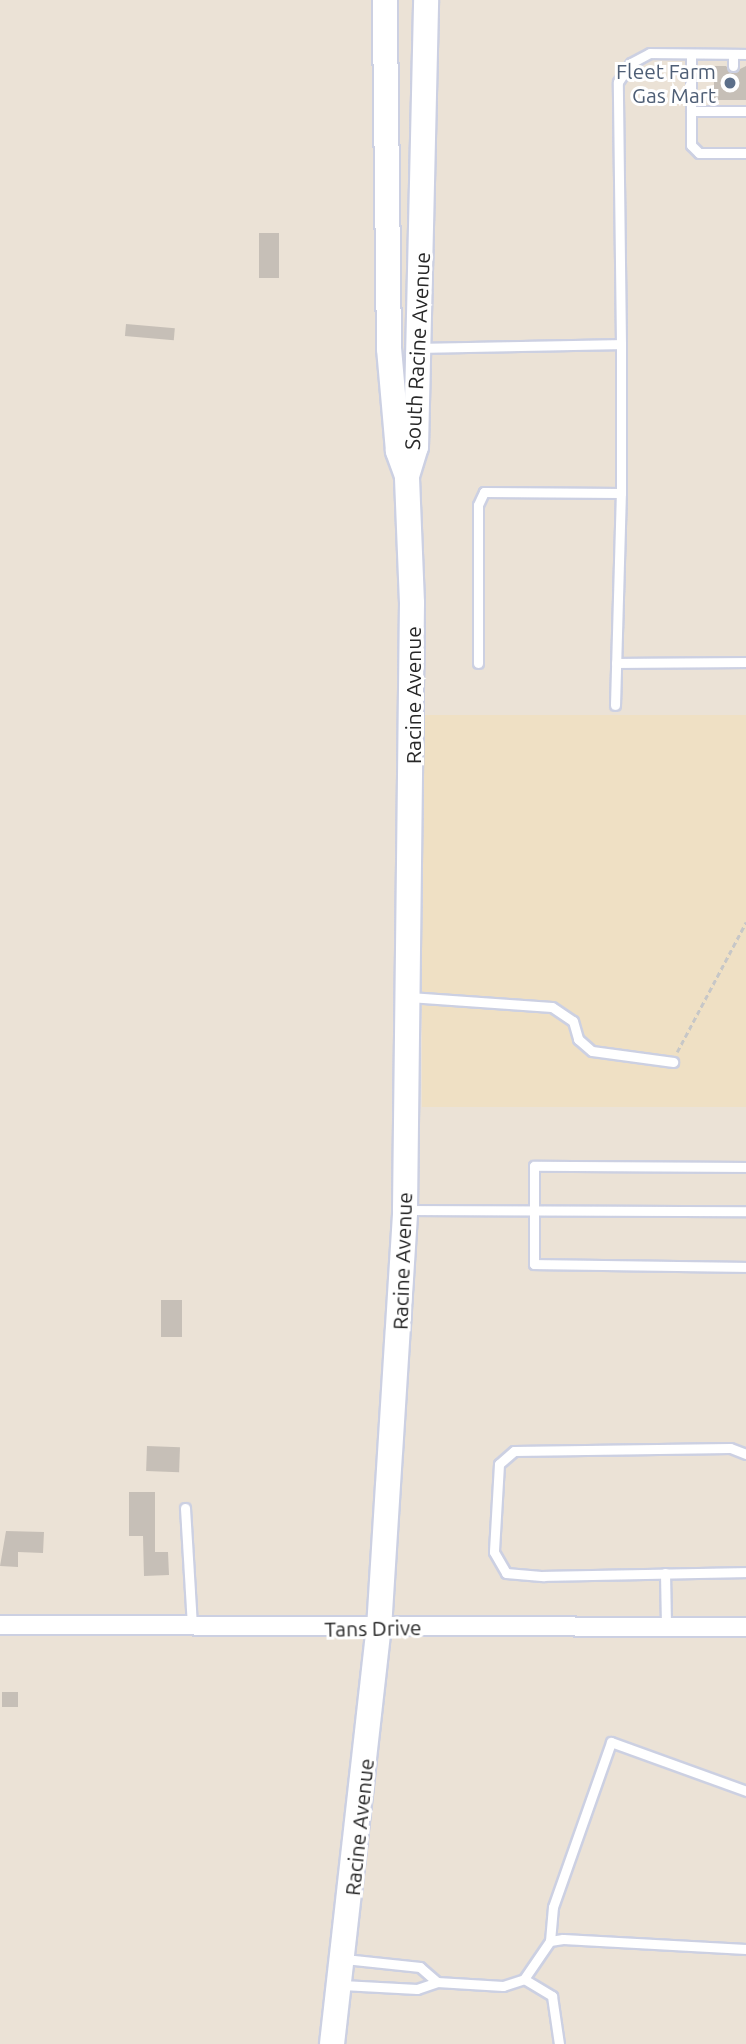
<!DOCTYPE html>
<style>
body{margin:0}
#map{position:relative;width:746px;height:2044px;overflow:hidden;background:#ebe2d6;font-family:Ubuntu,sans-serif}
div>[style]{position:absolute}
.education>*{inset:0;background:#efe0c4;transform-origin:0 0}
.building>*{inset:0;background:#c6bfb7;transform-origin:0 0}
.path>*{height:2.5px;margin-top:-1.25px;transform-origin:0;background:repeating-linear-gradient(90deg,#c7c7c7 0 5px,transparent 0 8.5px)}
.roads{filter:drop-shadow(2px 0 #ccd0e2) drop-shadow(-2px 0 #ccd0e2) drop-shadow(0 2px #ccd0e2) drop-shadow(0 -2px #ccd0e2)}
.lane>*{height:9px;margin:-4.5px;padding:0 4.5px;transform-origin:4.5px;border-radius:4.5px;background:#fff}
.street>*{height:18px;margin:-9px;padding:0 9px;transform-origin:9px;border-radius:9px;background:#fff}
.secondary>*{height:24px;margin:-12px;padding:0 12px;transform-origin:12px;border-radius:12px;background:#fff}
.dots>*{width:19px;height:19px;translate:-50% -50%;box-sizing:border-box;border:4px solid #fff;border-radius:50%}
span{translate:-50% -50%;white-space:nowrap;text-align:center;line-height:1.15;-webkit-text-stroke:6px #fff;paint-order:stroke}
.service-label{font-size:21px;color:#4e5e75}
.right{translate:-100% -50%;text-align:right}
.street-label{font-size:21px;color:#272727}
</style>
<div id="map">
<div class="education">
<i style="left:422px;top:715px;width:324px;height:392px"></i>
</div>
<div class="building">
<i style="clip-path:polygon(714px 66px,726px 66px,732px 73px,746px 66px,746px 100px,714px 100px)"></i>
<i style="left:259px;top:233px;width:20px;height:45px"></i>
<i style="left:126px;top:324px;width:49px;height:12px;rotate:5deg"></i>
<i style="left:161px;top:1300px;width:21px;height:37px"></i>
<i style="left:147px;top:1446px;width:33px;height:25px;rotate:2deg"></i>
<i style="clip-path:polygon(129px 1492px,155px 1492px,155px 1552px,168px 1552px,169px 1575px,144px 1576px,143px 1536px,129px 1536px)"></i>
<i style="clip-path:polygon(6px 1531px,44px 1532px,43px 1553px,18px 1552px,18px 1567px,0 1566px)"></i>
<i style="left:2px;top:1692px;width:16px;height:15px"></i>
</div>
<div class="path">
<i style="left:677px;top:1052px;width:147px;rotate:-62deg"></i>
</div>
<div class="roads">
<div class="lane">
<i style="left:691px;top:54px;width:91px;rotate:90deg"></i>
<i style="left:691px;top:145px;width:11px;rotate:45deg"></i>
<i style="left:699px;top:153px;width:47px"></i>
<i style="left:733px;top:54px;width:12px;rotate:90deg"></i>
<i style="left:691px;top:111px;width:55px"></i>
<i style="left:621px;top:344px;width:262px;rotate:-90.7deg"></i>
<i style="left:618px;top:82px;width:23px;rotate:-56deg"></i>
<i style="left:631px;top:63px;width:21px;rotate:-28deg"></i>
<i style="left:650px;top:53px;width:96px;rotate:0.6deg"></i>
<i style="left:420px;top:348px;width:201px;rotate:-1.1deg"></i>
<i style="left:621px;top:344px;width:149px;rotate:90deg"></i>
<i style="left:621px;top:493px;width:137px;rotate:-179.6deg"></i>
<i style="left:484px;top:492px;width:14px;rotate:115deg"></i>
<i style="left:478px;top:505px;width:158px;rotate:90deg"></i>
<i style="left:616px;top:663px;width:130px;rotate:-0.4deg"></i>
<i style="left:615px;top:705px;width:212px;rotate:-88.4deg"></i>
<i style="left:409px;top:997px;width:143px;rotate:4deg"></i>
<i style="left:552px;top:1007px;width:25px;rotate:34deg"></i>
<i style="left:573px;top:1021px;width:19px;rotate:74deg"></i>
<i style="left:578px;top:1039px;width:18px;rotate:41deg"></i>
<i style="left:592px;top:1051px;width:82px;rotate:7.7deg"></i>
<i style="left:746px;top:1167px;width:212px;rotate:-179.7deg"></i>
<i style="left:534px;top:1166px;width:98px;rotate:90deg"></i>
<i style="left:534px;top:1264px;width:212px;rotate:0.8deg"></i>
<i style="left:406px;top:1210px;width:340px;rotate:0.2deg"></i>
<i style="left:746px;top:1454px;width:17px;rotate:-159deg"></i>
<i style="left:730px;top:1448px;width:216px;rotate:179.2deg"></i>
<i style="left:514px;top:1451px;width:20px;rotate:139deg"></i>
<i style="left:499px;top:1464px;width:88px;rotate:93.3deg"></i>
<i style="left:494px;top:1552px;width:24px;rotate:60deg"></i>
<i style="left:506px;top:1573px;width:38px;rotate:5deg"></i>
<i style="left:544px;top:1576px;width:202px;rotate:-1.1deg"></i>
<i style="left:185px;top:1508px;width:118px;rotate:86.6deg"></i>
<i style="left:665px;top:1573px;width:54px;rotate:88.9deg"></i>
<i style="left:550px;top:1941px;width:34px;rotate:-85deg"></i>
<i style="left:553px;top:1907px;width:175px;rotate:-70.6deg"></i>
<i style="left:611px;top:1742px;width:144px;rotate:19.9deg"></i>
<i style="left:524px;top:1979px;width:33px;rotate:31deg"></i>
<i style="left:552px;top:1996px;width:49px;rotate:81.7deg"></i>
<i style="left:437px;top:1982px;width:66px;rotate:3.5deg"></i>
<i style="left:503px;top:1986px;width:22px;rotate:-18deg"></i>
<i style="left:524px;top:1979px;width:46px;rotate:-55.6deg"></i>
<i style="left:550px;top:1941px;width:13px;rotate:-9deg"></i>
<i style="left:563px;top:1939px;width:183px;rotate:3.1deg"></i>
<i style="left:342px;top:1985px;width:75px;rotate:3.1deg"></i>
<i style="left:417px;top:1989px;width:21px;rotate:-19deg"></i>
<i style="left:437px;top:1982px;width:23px;rotate:-139deg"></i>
<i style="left:420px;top:1967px;width:76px;rotate:-174deg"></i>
</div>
<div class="street">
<i style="left:0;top:1625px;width:746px;rotate:0.15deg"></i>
</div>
<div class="secondary">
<i style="left:407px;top:476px;width:30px;rotate:-73deg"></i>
<i style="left:416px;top:447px;width:447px;rotate:-88.7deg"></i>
<i style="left:332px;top:2044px;width:419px;rotate:-83.6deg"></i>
<i style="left:379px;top:1628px;width:419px;rotate:-86.4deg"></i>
<i style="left:405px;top:1210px;width:607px;rotate:-89.34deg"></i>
<i style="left:412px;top:603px;width:127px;rotate:-92.3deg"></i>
<i style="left:407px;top:476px;width:27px;rotate:-110deg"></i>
<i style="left:398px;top:451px;width:102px;rotate:-95deg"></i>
<i style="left:389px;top:349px;width:349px;rotate:-90.7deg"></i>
</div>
</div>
<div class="dots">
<i style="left:730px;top:83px;background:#5c6f8a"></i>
</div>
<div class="service-label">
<span class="right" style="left:716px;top:83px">Fleet Farm<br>Gas Mart</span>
</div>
<div class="street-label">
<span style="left:417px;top:351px;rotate:-87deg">South Racine Avenue</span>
<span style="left:413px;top:695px;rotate:-90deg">Racine Avenue</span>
<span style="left:402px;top:1261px;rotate:-88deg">Racine Avenue</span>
<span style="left:373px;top:1628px;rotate:-1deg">Tans Drive</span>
<span style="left:359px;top:1827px;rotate:-84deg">Racine Avenue</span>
</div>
</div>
